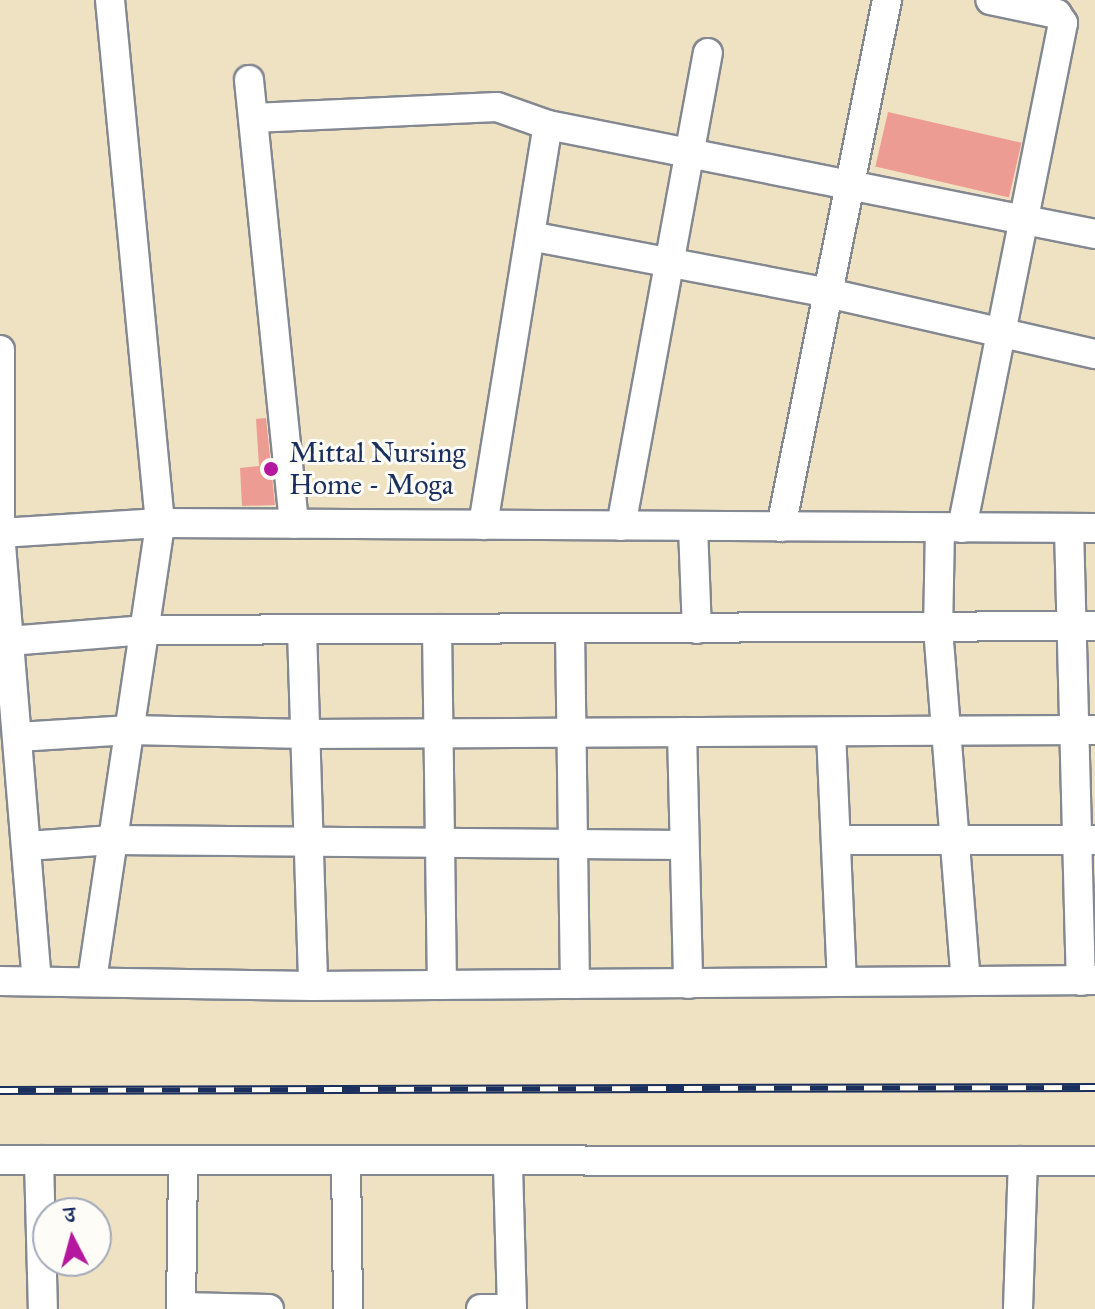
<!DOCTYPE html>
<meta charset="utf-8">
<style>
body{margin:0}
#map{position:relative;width:1095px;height:1309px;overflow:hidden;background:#eee2c3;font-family:"IM FELL Great Primer","Noto Serif Devanagari",serif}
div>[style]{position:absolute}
.building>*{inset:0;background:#ed9c94;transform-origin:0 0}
.roads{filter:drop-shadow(2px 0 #848890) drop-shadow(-2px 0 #848890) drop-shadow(0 2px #848890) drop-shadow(0 -2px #848890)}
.minor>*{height:28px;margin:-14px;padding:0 14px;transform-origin:14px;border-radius:14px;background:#fff}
.rail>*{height:9px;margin-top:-4.5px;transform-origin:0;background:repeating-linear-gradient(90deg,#fdfcf7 0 18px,#1b2f5e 0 36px);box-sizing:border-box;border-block:2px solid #1b2f5e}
.dots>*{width:22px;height:22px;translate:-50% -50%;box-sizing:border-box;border:4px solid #fdfcf7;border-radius:50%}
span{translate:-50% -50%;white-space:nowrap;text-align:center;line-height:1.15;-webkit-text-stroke:6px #fdfcf7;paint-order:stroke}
.poi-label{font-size:28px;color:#1b2f5e}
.left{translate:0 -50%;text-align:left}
.north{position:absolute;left:32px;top:1197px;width:80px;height:80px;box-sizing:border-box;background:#fdfcf7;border:2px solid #a3aaba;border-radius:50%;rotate:354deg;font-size:22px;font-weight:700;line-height:32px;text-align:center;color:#1b2f5e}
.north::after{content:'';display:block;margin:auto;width:28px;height:36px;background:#b5179e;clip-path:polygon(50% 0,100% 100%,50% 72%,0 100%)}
</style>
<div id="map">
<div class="building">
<i style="left:888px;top:112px;width:137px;height:56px;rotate:13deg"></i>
<i style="clip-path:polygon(266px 418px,275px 505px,242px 506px,240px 468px,259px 466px,256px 419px)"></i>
</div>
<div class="roads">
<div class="minor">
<i style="left:249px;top:80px;width:446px;rotate:84.2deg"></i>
<i style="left:253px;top:118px;width:244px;rotate:-2.6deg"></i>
<i style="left:497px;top:107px;width:54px;rotate:19.4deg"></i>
<i style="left:548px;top:125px;width:558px;rotate:11.27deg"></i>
<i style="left:530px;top:236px;width:303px;rotate:10.8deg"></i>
<i style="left:828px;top:293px;width:274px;rotate:12.9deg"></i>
<i style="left:0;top:350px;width:183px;rotate:90deg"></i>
<i style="left:0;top:533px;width:449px;rotate:85.3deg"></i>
<i style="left:483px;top:525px;width:405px;rotate:-80.8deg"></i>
<i style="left:621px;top:526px;width:481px;rotate:-79.6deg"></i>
<i style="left:693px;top:527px;width:102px;rotate:87.8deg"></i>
<i style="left:781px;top:527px;width:538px;rotate:-78.63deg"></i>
<i style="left:940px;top:528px;width:100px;rotate:91.1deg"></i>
<i style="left:938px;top:628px;width:354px;rotate:85.5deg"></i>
<i style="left:962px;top:528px;width:515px;rotate:-78.69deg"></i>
<i style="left:1063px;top:23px;width:11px;rotate:-124deg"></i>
<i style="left:1057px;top:14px;width:68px;rotate:-168.2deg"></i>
<i style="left:1069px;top:528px;width:453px;rotate:88.5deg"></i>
<i style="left:0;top:533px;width:160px;rotate:-3.6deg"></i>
<i style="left:160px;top:523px;width:935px;rotate:0.31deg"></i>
<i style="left:437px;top:629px;width:356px;rotate:89.2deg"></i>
<i style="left:570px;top:629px;width:355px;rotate:89.2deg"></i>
<i style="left:302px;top:630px;width:356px;rotate:88.2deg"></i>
<i style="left:9px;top:641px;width:136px;rotate:-4.6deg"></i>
<i style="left:145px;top:630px;width:950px;rotate:-0.24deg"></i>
<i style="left:682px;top:732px;width:252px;rotate:88.6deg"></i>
<i style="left:831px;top:732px;width:250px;rotate:87.5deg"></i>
<i style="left:18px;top:737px;width:112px;rotate:-3.6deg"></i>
<i style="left:130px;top:730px;width:175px;rotate:1.3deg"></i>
<i style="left:305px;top:734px;width:790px;rotate:-0.29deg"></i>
<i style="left:836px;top:840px;width:259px"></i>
<i style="left:27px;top:846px;width:86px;rotate:-4deg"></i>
<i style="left:113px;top:840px;width:569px;rotate:0.5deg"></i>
<i style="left:92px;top:980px;width:462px;rotate:-81.5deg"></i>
<i style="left:160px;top:523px;width:525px;rotate:-95.46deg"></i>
<i style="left:0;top:981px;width:313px;rotate:0.9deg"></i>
<i style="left:313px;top:986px;width:782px;rotate:-0.44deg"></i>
<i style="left:0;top:1160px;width:1095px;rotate:0.05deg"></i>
<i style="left:39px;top:1160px;width:149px;rotate:88.5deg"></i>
<i style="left:346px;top:1161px;width:148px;rotate:89.2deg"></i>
<i style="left:181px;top:1307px;width:88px;rotate:1.3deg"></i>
<i style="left:181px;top:1309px;width:148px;rotate:-89.2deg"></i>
<i style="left:481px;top:1309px;width:31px"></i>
<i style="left:512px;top:1309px;width:147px;rotate:-91.6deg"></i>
<i style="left:1018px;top:1309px;width:148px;rotate:-88.1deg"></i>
</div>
</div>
<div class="rail">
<i style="left:0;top:1090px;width:1095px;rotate:-0.16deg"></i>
</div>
<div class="dots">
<i style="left:271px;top:469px;background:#b5179e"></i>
</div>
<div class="poi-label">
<span class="left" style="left:289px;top:469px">Mittal Nursing<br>Home - Moga</span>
</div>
<div class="north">उ</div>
</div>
